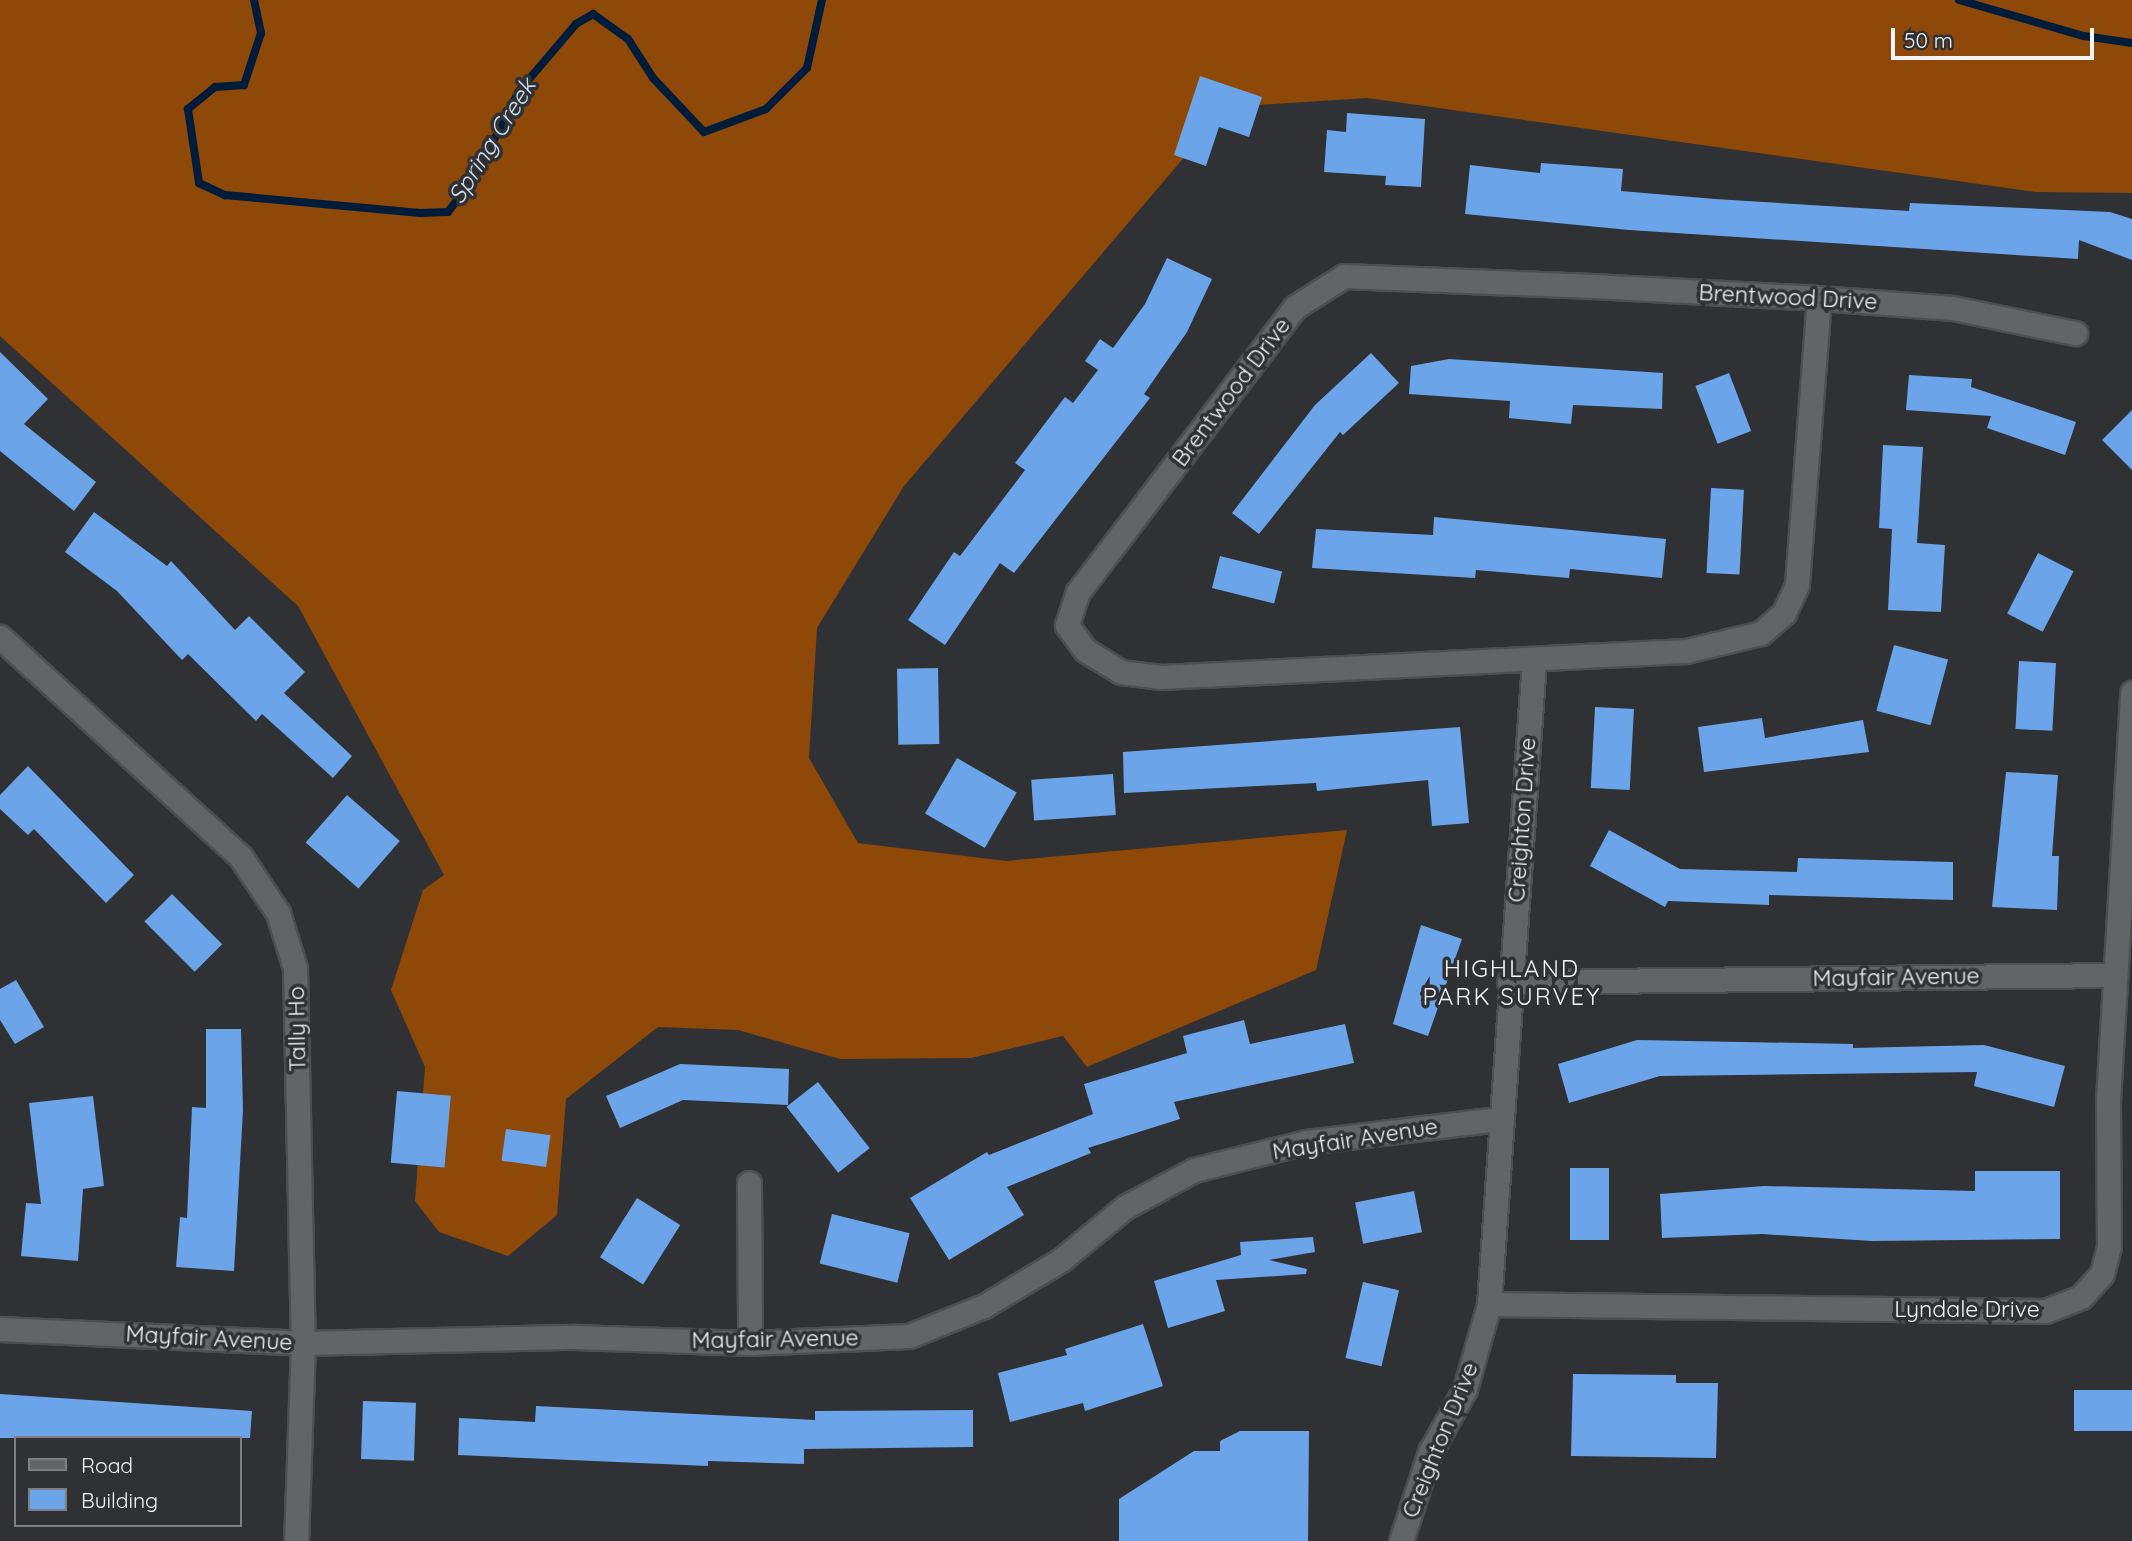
<!DOCTYPE html>
<style>
body{margin:0}
#map{position:relative;width:2132px;height:1541px;overflow:hidden;background:#2f3134;font-family:Quicksand,sans-serif}
div>[style]{position:absolute}
.forest>*{inset:0;background:#8e4808}
.stream>*{height:8px;margin:-4px;padding:0 4px;transform-origin:4px;border-radius:4px;background:#001c3b}
.building>*{inset:0;background:#6ba4e8;transform-origin:0 0}
.roads{filter:drop-shadow(2px 0 #4c4e50) drop-shadow(-2px 0 #4c4e50) drop-shadow(0 2px #4c4e50) drop-shadow(0 -2px #4c4e50)}
.street>*{height:23px;margin:-11.5px;padding:0 11.5px;transform-origin:11.5px;border-radius:11.5px;background:#626568}
span{translate:-50% -50%;white-space:nowrap;text-align:center;line-height:1.15;-webkit-text-stroke:7px #2f3134;paint-order:stroke}
.street-label{font-size:23px;color:#f3f4f6}
.water-label{font-size:24px;color:#d1e0f1;font-style:italic}
.neighbourhood-label{font-size:24px;color:#f3f4f6;letter-spacing:2px}
.legend{position:absolute;left:14px;top:1436px;width:228px;height:91px;box-sizing:border-box;background:#2f3134;border:2px solid #7d7f82;margin:0;padding:9px 12px;list-style:none;font-size:21px;color:#f3f4f6}
.legend li{display:flex;align-items:center;gap:14px;height:35px}
.legend b{width:35px;border:2px solid #7d7f82}
.scale{position:absolute;left:1891px;top:28px;width:203px;height:32px;box-sizing:border-box;border:4px solid #f3f4f6;border-top:0;padding-left:9px;font-size:21px;line-height:24px;white-space:nowrap;color:#f3f4f6;-webkit-text-stroke:5px #2f3134;paint-order:stroke}
</style>
<div id="map">
<div class="forest">
<i style="clip-path:polygon(0 0,2132px 0,2132px 193px,2036px 192px,1367px 98px,1227px 107px,904px 486px,817px 628px,809px 758px,858px 843px,1006px 861px,1347px 830px,1316px 970px,1087px 1067px,1063px 1036px,971px 1058px,840px 1059px,738px 1030px,658px 1027px,566px 1099px,557px 1215px,508px 1256px,439px 1232px,415px 1201px,425px 1067px,391px 990px,423px 890px,444px 875px,298px 606px,0 336px)"></i>
</div>
<div class="stream">
<i style="left:254px;top:0;width:34px;rotate:78deg"></i>
<i style="left:261px;top:33px;width:55px;rotate:108.1deg"></i>
<i style="left:244px;top:85px;width:29px;rotate:176deg"></i>
<i style="left:215px;top:87px;width:35px;rotate:141deg"></i>
<i style="left:188px;top:109px;width:75px;rotate:81.5deg"></i>
<i style="left:199px;top:183px;width:29px;rotate:25deg"></i>
<i style="left:225px;top:195px;width:196px;rotate:5.3deg"></i>
<i style="left:420px;top:213px;width:28px;rotate:-2deg"></i>
<i style="left:448px;top:212px;width:46px;rotate:-52.9deg"></i>
<i style="left:476px;top:175px;width:94px;rotate:-62.9deg"></i>
<i style="left:519px;top:91px;width:88px;rotate:-49.6deg"></i>
<i style="left:576px;top:24px;width:20px;rotate:-30deg"></i>
<i style="left:593px;top:14px;width:43px;rotate:35.5deg"></i>
<i style="left:628px;top:39px;width:46px;rotate:57.3deg"></i>
<i style="left:653px;top:78px;width:74px;rotate:46.6deg"></i>
<i style="left:704px;top:132px;width:66px;rotate:-20.4deg"></i>
<i style="left:766px;top:109px;width:58px;rotate:-45deg"></i>
<i style="left:807px;top:68px;width:70px;rotate:-77.6deg"></i>
<i style="left:1959px;top:0;width:130px;rotate:16.1deg"></i>
<i style="left:2084px;top:36px;width:49px;rotate:8.3deg"></i>
</div>
<div class="building">
<i style="clip-path:polygon(1200px 76px,1262px 97px,1249px 137px,1219px 127px,1206px 166px,1174px 155px)"></i>
<i style="clip-path:polygon(1347px 113px,1425px 119px,1421px 187px,1385px 185px,1386px 176px,1324px 172px,1327px 130px,1346px 132px)"></i>
<i style="clip-path:polygon(1541px 163px,1623px 169px,1621px 191px,1715px 199px,1909px 211px,1910px 203px,2110px 212px,2132px 219px,2132px 260px,2079px 240px,2078px 259px,1629px 230px,1465px 214px,1470px 165px,1540px 173px)"></i>
<i style="clip-path:polygon(1167px 258px,1212px 279px,1187px 332px,1144px 394px,1150px 398px,1014px 573px,1000px 563px,945px 645px,908px 620px,954px 552px,960px 556px,1025px 470px,1015px 463px,1065px 397px,1073px 403px,1098px 370px,1085px 361px,1100px 339px,1113px 348px,1145px 304px)"></i>
<i style="clip-path:polygon(0 352px,48px 399px,24px 424px,96px 482px,74px 511px,0 451px)"></i>
<i style="clip-path:polygon(1371px 353px,1399px 383px,1343px 435px,1340px 432px,1259px 534px,1232px 513px,1315px 405px)"></i>
<i style="clip-path:polygon(1449px 359px,1663px 373px,1662px 409px,1573px 405px,1571px 424px,1509px 418px,1510px 401px,1409px 394px,1411px 366px)"></i>
<i style="left:1729px;top:373px;width:62px;height:36px;rotate:69deg"></i>
<i style="clip-path:polygon(1909px 375px,1972px 379px,1971px 387px,2076px 422px,2065px 455px,1987px 428px,1991px 416px,1906px 410px)"></i>
<i style="clip-path:polygon(2132px 410px,2132px 470px,2102px 440px)"></i>
<i style="clip-path:polygon(1883px 445px,1923px 447px,1917px 543px,1945px 545px,1941px 612px,1888px 610px,1892px 529px,1879px 528px)"></i>
<i style="left:1711px;top:488px;width:33px;height:85px;rotate:3deg"></i>
<i style="clip-path:polygon(94px 512px,167px 566px,171px 561px,235px 630px,249px 616px,305px 672px,284px 693px,352px 756px,333px 778px,262px 714px,256px 721px,188px 654px,182px 660px,117px 591px,65px 552px)"></i>
<i style="clip-path:polygon(1434px 517px,1666px 539px,1662px 578px,1570px 569px,1569px 578px,1476px 570px,1475px 578px,1312px 568px,1316px 529px,1433px 535px)"></i>
<i style="left:2038px;top:553px;width:40px;height:68px;rotate:27deg"></i>
<i style="left:1220px;top:556px;width:64px;height:33px;rotate:14deg"></i>
<i style="left:1894px;top:645px;width:56px;height:68px;rotate:15deg"></i>
<i style="left:2019px;top:661px;width:37px;height:68px;rotate:3deg"></i>
<i style="left:938px;top:668px;width:76px;height:41px;rotate:89deg"></i>
<i style="left:1595px;top:707px;width:39px;height:81px;rotate:3deg"></i>
<i style="clip-path:polygon(1762px 718px,1765px 738px,1863px 720px,1869px 752px,1704px 772px,1698px 727px)"></i>
<i style="clip-path:polygon(1460px 727px,1469px 823px,1432px 826px,1428px 780px,1317px 791px,1316px 783px,1124px 793px,1123px 752px)"></i>
<i style="left:957px;top:758px;width:69px;height:64px;rotate:30deg"></i>
<i style="clip-path:polygon(28px 766px,134px 875px,106px 903px,34px 829px,28px 835px,0 809px,0 795px)"></i>
<i style="clip-path:polygon(2006px 772px,2058px 775px,2052px 856px,2059px 856px,2057px 910px,1992px 907px)"></i>
<i style="left:1113px;top:774px;width:41px;height:82px;rotate:86deg"></i>
<i style="left:347px;top:795px;width:70px;height:63px;rotate:41deg"></i>
<i style="clip-path:polygon(1609px 830px,1680px 869px,1797px 872px,1798px 858px,1953px 862px,1953px 900px,1769px 895px,1769px 905px,1668px 901px,1665px 907px,1590px 866px)"></i>
<i style="left:172px;top:894px;width:71px;height:39px;rotate:45deg"></i>
<i style="clip-path:polygon(1421px 925px,1462px 939px,1428px 1036px,1393px 1024px)"></i>
<i style="clip-path:polygon(16px 980px,44px 1027px,15px 1044px,0 1020px,0 989px)"></i>
<i style="clip-path:polygon(1244px 1020px,1250px 1044px,1345px 1024px,1354px 1063px,1174px 1102px,1180px 1119px,1088px 1148px,1091px 1153px,1007px 1187px,1024px 1215px,949px 1260px,910px 1198px,987px 1152px,989px 1155px,1093px 1114px,1084px 1084px,1187px 1053px,1183px 1036px)"></i>
<i style="clip-path:polygon(206px 1029px,241px 1029px,243px 1110px,234px 1271px,176px 1267px,180px 1217px,187px 1218px,192px 1107px,206px 1108px)"></i>
<i style="clip-path:polygon(1637px 1040px,1853px 1044px,1853px 1048px,1984px 1045px,2065px 1066px,2054px 1107px,1974px 1086px,1977px 1072px,1660px 1076px,1569px 1103px,1558px 1064px)"></i>
<i style="clip-path:polygon(680px 1064px,789px 1069px,788px 1105px,683px 1100px,620px 1128px,606px 1096px)"></i>
<i style="left:818px;top:1082px;width:84px;height:40px;rotate:52deg"></i>
<i style="left:397px;top:1091px;width:54px;height:72px;rotate:5deg"></i>
<i style="clip-path:polygon(93px 1096px,104px 1186px,83px 1189px,78px 1261px,21px 1256px,26px 1203px,41px 1204px,29px 1103px)"></i>
<i style="left:506px;top:1129px;width:45px;height:32px;rotate:8deg"></i>
<i style="left:1570px;top:1168px;width:39px;height:72px"></i>
<i style="clip-path:polygon(1975px 1171px,2060px 1171px,2060px 1239px,1872px 1241px,1762px 1234px,1662px 1238px,1660px 1194px,1764px 1186px,1975px 1191px)"></i>
<i style="left:1414px;top:1191px;width:42px;height:60px;rotate:79deg"></i>
<i style="left:637px;top:1198px;width:51px;height:70px;rotate:32deg"></i>
<i style="left:832px;top:1214px;width:80px;height:51px;rotate:14deg"></i>
<i style="clip-path:polygon(1313px 1237px,1315px 1252px,1269px 1260px,1307px 1269px,1306px 1274px,1216px 1280px,1225px 1311px,1168px 1328px,1154px 1281px,1241px 1255px,1240px 1242px)"></i>
<i style="left:1363px;top:1282px;width:37px;height:78px;rotate:13deg"></i>
<i style="clip-path:polygon(1143px 1324px,1163px 1386px,1085px 1411px,1083px 1403px,1010px 1422px,998px 1373px,1067px 1355px,1065px 1349px)"></i>
<i style="clip-path:polygon(1573px 1374px,1676px 1375px,1676px 1383px,1718px 1383px,1716px 1458px,1571px 1456px)"></i>
<i style="left:2132px;top:1390px;width:41px;height:58px;rotate:90deg"></i>
<i style="clip-path:polygon(0 1394px,252px 1411px,250px 1438px,0 1438px)"></i>
<i style="left:363px;top:1401px;width:53px;height:58px;rotate:2deg"></i>
<i style="clip-path:polygon(536px 1406px,815px 1420px,815px 1411px,973px 1410px,973px 1447px,804px 1449px,804px 1464px,708px 1461px,708px 1466px,458px 1455px,459px 1418px,535px 1422px)"></i>
<i style="clip-path:polygon(1240px 1431px,1309px 1431px,1308px 1541px,1119px 1541px,1119px 1499px,1194px 1451px,1220px 1451px,1220px 1441px)"></i>
</div>
<div class="roads">
<div class="street">
<i style="left:1819px;top:298px;width:288px;rotate:94.4deg"></i>
<i style="left:1797px;top:585px;width:31px;rotate:115deg"></i>
<i style="left:1784px;top:613px;width:30px;rotate:139deg"></i>
<i style="left:1761px;top:633px;width:77px;rotate:166.5deg"></i>
<i style="left:1686px;top:651px;width:526px;rotate:177.16deg"></i>
<i style="left:1161px;top:677px;width:40px;rotate:-172.9deg"></i>
<i style="left:1121px;top:672px;width:42px;rotate:-148.6deg"></i>
<i style="left:1085px;top:650px;width:31px;rotate:-126deg"></i>
<i style="left:1067px;top:625px;width:35px;rotate:-72deg"></i>
<i style="left:1078px;top:592px;width:358px;rotate:-52.7deg"></i>
<i style="left:1295px;top:307px;width:58px;rotate:-32.3deg"></i>
<i style="left:1344px;top:276px;width:229px;rotate:2.3deg"></i>
<i style="left:1573px;top:285px;width:246px;rotate:3deg"></i>
<i style="left:1819px;top:298px;width:134px;rotate:4.3deg"></i>
<i style="left:1953px;top:308px;width:125px;rotate:11.6deg"></i>
<i style="left:0;top:637px;width:325px;rotate:42.4deg"></i>
<i style="left:240px;top:856px;width:69px;rotate:56.3deg"></i>
<i style="left:278px;top:913px;width:58px;rotate:72.8deg"></i>
<i style="left:295px;top:968px;width:375px;rotate:88.8deg"></i>
<i style="left:303px;top:1343px;width:198px;rotate:92deg"></i>
<i style="left:1509px;top:982px;width:605px;rotate:-0.66deg"></i>
<i style="left:749px;top:1183px;width:160px;rotate:89.6deg"></i>
<i style="left:1489px;top:1304px;width:556px;rotate:0.72deg"></i>
<i style="left:2045px;top:1311px;width:39px;rotate:-21deg"></i>
<i style="left:2081px;top:1297px;width:31px;rotate:-48deg"></i>
<i style="left:2102px;top:1274px;width:29px;rotate:-76deg"></i>
<i style="left:2109px;top:1246px;width:146px;rotate:-90.4deg"></i>
<i style="left:2108px;top:1100px;width:408px;rotate:-86.6deg"></i>
<i style="left:0;top:1329px;width:303px;rotate:2.6deg"></i>
<i style="left:303px;top:1343px;width:272px;rotate:-1.3deg"></i>
<i style="left:575px;top:1337px;width:175px;rotate:2deg"></i>
<i style="left:750px;top:1343px;width:159px;rotate:-2.5deg"></i>
<i style="left:909px;top:1336px;width:81px;rotate:-21.8deg"></i>
<i style="left:984px;top:1306px;width:90px;rotate:-30.9deg"></i>
<i style="left:1061px;top:1260px;width:83px;rotate:-39.6deg"></i>
<i style="left:1125px;top:1207px;width:78px;rotate:-28.2deg"></i>
<i style="left:1194px;top:1170px;width:115px;rotate:-14deg"></i>
<i style="left:1306px;top:1142px;width:194px;rotate:-6.8deg"></i>
<i style="left:1401px;top:1541px;width:94px;rotate:-72deg"></i>
<i style="left:1430px;top:1452px;width:72px;rotate:-60.9deg"></i>
<i style="left:1465px;top:1389px;width:88px;rotate:-74.2deg"></i>
<i style="left:1489px;top:1304px;width:646px;rotate:-86deg"></i>
</div>
</div>
<div class="street-label">
<span style="left:1788px;top:297px;rotate:3deg">Brentwood Drive</span>
<span style="left:1231px;top:392px;rotate:-53deg">Brentwood Drive</span>
<span style="left:1522px;top:820px;rotate:-86deg">Creighton Drive</span>
<span style="left:1896px;top:977px;rotate:-1deg">Mayfair Avenue</span>
<span style="left:297px;top:1029px;rotate:-91deg">Tally Ho</span>
<span style="left:1355px;top:1139px;rotate:-9deg">Mayfair Avenue</span>
<span style="left:1967px;top:1309px">Lyndale Drive</span>
<span style="left:209px;top:1338px;rotate:3deg">Mayfair Avenue</span>
<span style="left:775px;top:1339px;rotate:-1deg">Mayfair Avenue</span>
<span style="left:1440px;top:1440px;rotate:-68deg">Creighton Drive</span>
</div>
<div class="water-label">
<span style="left:492px;top:141px;rotate:-58deg">Spring Creek</span>
</div>
<div class="neighbourhood-label">
<span style="left:1512px;top:983px">HIGHLAND<br>PARK SURVEY</span>
</div>
<ul class="legend">
<li><b style="height:9px;background:#626568"></b>Road</li>
<li><b style="height:19px;background:#6ba4e8"></b>Building</li>
</ul>
<div class="scale">50 m</div>
</div>
